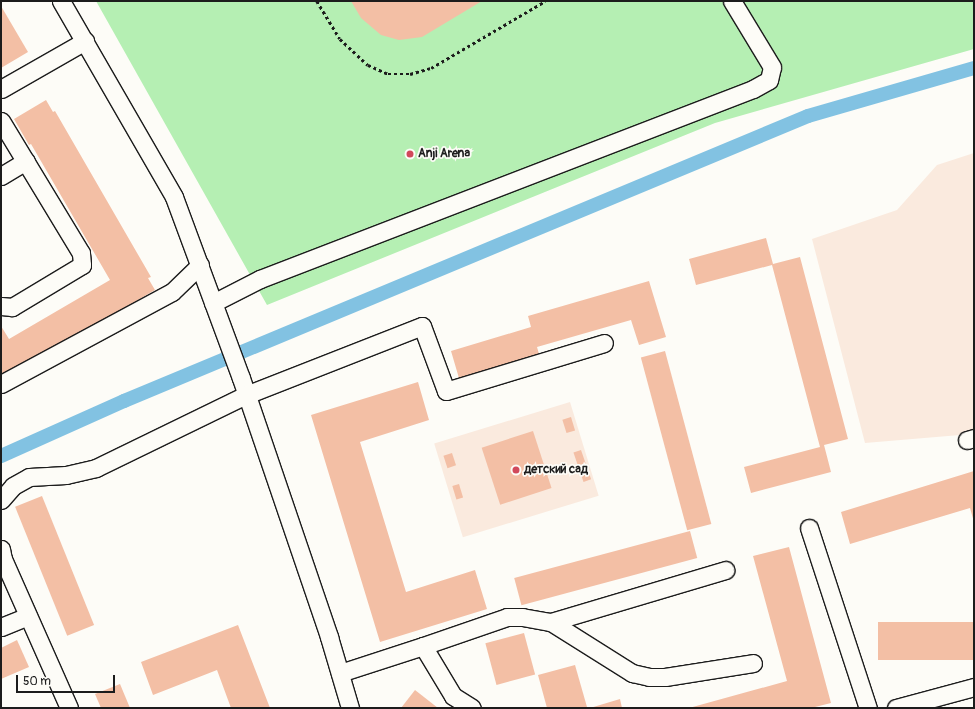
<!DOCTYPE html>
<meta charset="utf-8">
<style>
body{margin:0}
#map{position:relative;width:975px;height:709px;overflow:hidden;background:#fdfcf7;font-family:Pangolin,sans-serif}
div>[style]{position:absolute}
.built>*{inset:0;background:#faeade;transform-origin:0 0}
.green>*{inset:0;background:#b5efb3}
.canal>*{height:14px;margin:-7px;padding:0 7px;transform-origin:7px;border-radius:7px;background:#82c2e2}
.building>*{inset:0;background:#f3bfa5;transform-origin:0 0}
.path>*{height:2.5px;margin-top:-1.25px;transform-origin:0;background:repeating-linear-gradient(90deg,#1c1c1c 0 3px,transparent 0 6px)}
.roads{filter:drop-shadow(1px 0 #1c1c1c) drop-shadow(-1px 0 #1c1c1c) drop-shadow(0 1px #1c1c1c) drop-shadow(0 -1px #1c1c1c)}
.minor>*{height:17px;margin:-8.5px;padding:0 8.5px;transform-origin:8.5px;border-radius:8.5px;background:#fdfcf7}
.dots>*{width:11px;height:11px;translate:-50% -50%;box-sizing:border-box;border:2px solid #fdfcf7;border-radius:50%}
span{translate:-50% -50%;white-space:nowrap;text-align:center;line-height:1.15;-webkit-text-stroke:3.5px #fdfcf7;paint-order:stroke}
.poi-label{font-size:12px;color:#1c1c1c;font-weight:700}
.left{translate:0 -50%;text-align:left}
.frame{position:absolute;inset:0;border:2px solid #1c1c1c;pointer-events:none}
.scale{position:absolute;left:16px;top:675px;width:99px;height:18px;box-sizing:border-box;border:2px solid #1c1c1c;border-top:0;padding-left:5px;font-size:12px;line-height:14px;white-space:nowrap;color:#1c1c1c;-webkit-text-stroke:3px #fdfcf7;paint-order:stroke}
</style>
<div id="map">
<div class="built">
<i style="clip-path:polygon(974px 153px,974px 431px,960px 435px,865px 443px,812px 239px,897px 210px,937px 165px)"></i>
<i style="left:570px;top:402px;width:98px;height:142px;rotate:73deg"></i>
</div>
<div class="green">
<i style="clip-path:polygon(96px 1px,974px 1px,974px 49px,715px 123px,267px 305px)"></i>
</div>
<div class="canal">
<i style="left:1px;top:456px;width:135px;rotate:-24.1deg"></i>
<i style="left:124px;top:401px;width:741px;rotate:-22.62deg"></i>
<i style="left:808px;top:116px;width:173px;rotate:-16.1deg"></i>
</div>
<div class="building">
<i style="clip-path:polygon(351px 1px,482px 1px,422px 37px,399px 40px,381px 35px,361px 18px)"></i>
<i style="clip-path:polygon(1px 6px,28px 52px,1px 68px)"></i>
<i style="clip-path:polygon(46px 100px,53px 112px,55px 111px,151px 277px,148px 278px,155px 290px,1px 380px,1px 326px,9px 339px,110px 280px,31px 144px,29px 145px,14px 119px)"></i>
<i style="clip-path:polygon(766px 238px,773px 264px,800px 257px,848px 439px,824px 445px,831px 472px,751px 493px,744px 467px,820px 447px,772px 265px,696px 285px,689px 259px)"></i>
<i style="clip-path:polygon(649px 281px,666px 337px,639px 345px,631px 320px,537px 347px,541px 361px,461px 385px,451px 351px,531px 327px,528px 316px)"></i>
<i style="left:665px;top:351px;width:179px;height:25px;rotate:75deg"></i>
<i style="clip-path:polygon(418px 382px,429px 420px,360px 442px,406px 592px,475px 570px,487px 609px,380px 642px,311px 415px)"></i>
<i style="left:571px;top:417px;width:14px;height:9px;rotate:73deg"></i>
<i style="left:533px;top:431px;width:60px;height:54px;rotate:72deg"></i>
<i style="left:581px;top:450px;width:31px;height:8px;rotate:71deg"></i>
<i style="left:452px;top:453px;width:13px;height:9px;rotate:72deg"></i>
<i style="clip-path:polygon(974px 471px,974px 522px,970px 508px,850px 544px,841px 512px)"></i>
<i style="left:459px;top:484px;width:14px;height:7px;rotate:73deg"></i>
<i style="left:42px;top:496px;width:139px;height:29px;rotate:68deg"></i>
<i style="left:690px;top:531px;width:28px;height:182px;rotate:75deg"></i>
<i style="clip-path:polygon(789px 547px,831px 703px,811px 708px,689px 708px,787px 681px,753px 556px)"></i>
<i style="left:974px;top:622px;width:38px;height:96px;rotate:90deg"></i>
<i style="clip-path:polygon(238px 625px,270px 708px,231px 708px,217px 670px,153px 695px,141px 662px)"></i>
<i style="left:524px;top:633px;width:43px;height:40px;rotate:75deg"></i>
<i style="clip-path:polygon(17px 640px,29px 667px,1px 679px,1px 648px)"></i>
<i style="clip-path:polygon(575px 665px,587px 707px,547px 708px,538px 675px)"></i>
<i style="clip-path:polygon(120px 684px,130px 708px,101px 708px,95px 694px)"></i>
<i style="clip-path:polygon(415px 690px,438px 708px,401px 708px)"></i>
<i style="clip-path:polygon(620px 699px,622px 708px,590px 708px)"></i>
</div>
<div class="path">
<i style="left:317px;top:1px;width:44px;rotate:58.8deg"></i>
<i style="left:340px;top:39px;width:38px;rotate:43deg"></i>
<i style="left:368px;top:65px;width:22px;rotate:24deg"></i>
<i style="left:388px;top:74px;width:22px"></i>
<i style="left:410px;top:74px;width:22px;rotate:-16deg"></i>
<i style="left:431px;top:68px;width:132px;rotate:-30.4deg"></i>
</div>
<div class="roads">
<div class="minor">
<i style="left:61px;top:1px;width:226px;rotate:60deg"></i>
<i style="left:174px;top:197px;width:193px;rotate:69.7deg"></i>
<i style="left:241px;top:378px;width:274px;rotate:71.2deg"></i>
<i style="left:329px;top:637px;width:74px;rotate:73.5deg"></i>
<i style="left:1px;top:89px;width:97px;rotate:-29.7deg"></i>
<i style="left:1px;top:121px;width:154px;rotate:58.8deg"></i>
<i style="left:81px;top:253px;width:12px;rotate:85deg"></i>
<i style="left:82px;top:265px;width:82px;rotate:149deg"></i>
<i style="left:12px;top:307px;width:11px;rotate:-175deg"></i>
<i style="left:1px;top:176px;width:29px;rotate:-31deg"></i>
<i style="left:213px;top:303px;width:53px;rotate:-27.1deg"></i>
<i style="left:260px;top:279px;width:528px;rotate:-21.08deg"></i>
<i style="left:753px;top:89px;width:18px;rotate:-29deg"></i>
<i style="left:769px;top:80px;width:13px;rotate:-77deg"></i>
<i style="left:772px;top:67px;width:77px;rotate:-121.2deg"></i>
<i style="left:1px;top:384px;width:194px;rotate:-28.3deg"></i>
<i style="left:172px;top:292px;width:39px;rotate:-44deg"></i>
<i style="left:967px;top:440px;width:7px;rotate:-16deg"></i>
<i style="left:1px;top:500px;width:18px;rotate:-49deg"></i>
<i style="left:13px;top:486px;width:18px;rotate:-29deg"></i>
<i style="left:29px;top:477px;width:37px;rotate:-3deg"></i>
<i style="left:66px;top:475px;width:31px;rotate:-13deg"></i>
<i style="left:96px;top:468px;width:167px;rotate:-26deg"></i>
<i style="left:246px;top:395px;width:189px;rotate:-21.4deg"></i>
<i style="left:422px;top:326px;width:69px;rotate:69.7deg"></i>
<i style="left:446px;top:391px;width:165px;rotate:-16.9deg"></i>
<i style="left:809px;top:528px;width:189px;rotate:71.9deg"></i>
<i style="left:1px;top:549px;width:10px;rotate:79deg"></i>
<i style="left:3px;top:559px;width:163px;rotate:66.1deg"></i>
<i style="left:551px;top:622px;width:182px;rotate:-16.6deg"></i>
<i style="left:1px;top:627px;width:29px;rotate:-22deg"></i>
<i style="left:423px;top:646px;width:89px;rotate:-19deg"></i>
<i style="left:507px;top:617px;width:15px"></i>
<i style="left:522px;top:617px;width:29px;rotate:10deg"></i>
<i style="left:551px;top:622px;width:96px;rotate:32.2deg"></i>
<i style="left:632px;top:673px;width:17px;rotate:13deg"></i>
<i style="left:649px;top:677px;width:16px"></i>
<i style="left:665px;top:677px;width:89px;rotate:-9deg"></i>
<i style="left:340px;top:673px;width:87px;rotate:-18deg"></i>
<i style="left:423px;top:646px;width:58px;rotate:59deg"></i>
<i style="left:453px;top:696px;width:22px;rotate:32deg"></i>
<i style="left:896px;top:708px;width:81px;rotate:-15.1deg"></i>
</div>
</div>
<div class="dots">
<i style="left:410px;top:154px;background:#d1495b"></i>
<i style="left:516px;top:470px;background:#d1495b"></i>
</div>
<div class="poi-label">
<span class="left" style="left:418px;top:154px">Anji Arena</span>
<span class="left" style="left:524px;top:470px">детский сад</span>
</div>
<div class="frame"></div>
<div class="scale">50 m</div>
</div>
